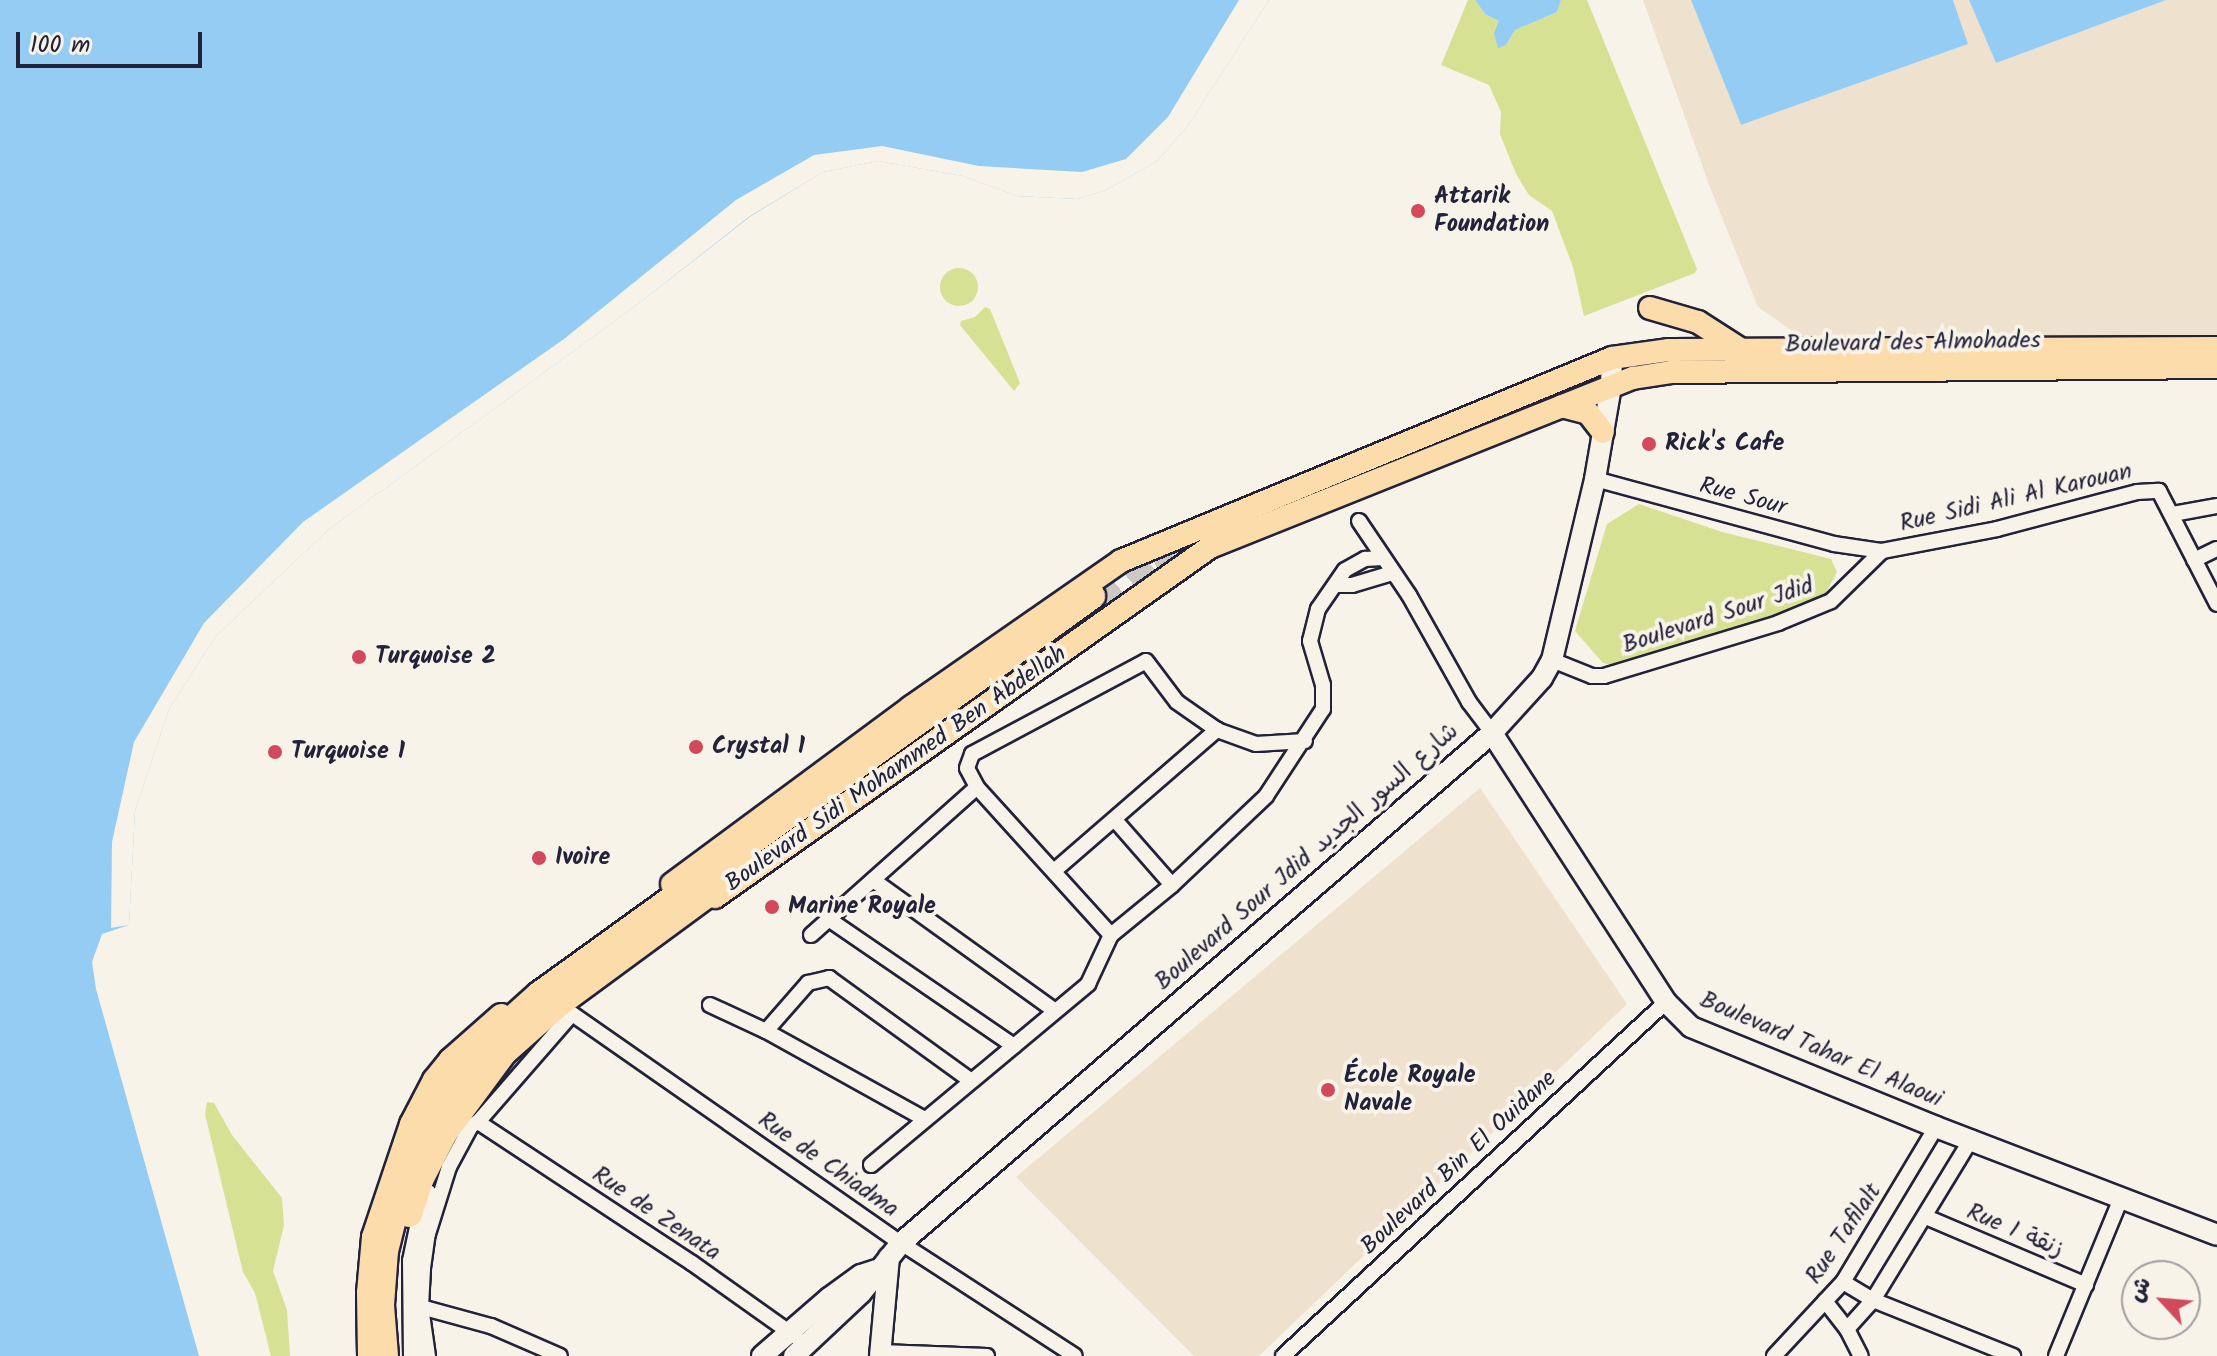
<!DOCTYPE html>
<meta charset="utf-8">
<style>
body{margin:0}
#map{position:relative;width:2217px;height:1356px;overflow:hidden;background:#f7f3e8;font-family:Kalam,"Playpen Sans Arabic",sans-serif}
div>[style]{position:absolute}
.built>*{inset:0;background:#eee1cd}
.green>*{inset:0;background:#d6e194}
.round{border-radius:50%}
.water>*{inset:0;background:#95ccf4}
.pier>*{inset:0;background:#f7f3e8}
.highway-tunnel>*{height:26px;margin-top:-13px;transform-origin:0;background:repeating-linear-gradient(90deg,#ccc9c5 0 26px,transparent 0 39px)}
.roads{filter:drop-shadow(2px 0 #22223b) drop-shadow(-2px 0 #22223b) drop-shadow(0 2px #22223b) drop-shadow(0 -2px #22223b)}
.street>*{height:14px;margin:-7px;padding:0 7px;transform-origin:7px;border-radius:7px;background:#f7f3e8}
.secondary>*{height:20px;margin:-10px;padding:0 10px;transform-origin:10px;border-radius:10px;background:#f7f3e8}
.primary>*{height:22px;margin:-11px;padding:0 11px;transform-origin:11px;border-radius:11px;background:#fddcac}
.highway>*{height:26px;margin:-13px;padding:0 13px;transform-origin:13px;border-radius:13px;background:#fddcac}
.dots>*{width:22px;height:22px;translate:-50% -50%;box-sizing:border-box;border:4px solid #f7f3e8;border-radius:50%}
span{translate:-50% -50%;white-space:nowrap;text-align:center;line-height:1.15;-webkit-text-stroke:8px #f7f3e8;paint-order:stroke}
.poi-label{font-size:24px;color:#22223b;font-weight:700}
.left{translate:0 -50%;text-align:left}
.street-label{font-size:24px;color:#22223b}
.north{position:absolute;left:2121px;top:1260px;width:80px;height:80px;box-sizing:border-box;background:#f7f3e8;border:2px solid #a29fa3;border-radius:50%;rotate:296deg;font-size:22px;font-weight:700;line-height:32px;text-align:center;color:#22223b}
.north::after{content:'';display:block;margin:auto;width:28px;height:36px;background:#d1495b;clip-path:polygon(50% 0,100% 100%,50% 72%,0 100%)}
.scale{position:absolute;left:16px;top:32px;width:186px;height:36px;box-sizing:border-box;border:4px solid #22223b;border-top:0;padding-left:10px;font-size:24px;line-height:28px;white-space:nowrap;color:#22223b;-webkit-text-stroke:6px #f7f3e8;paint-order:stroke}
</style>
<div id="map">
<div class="built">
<i style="clip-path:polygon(1643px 0,1691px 0,1741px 125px,1968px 44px,1953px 0,1969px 0,1996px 63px,2166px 0,2217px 0,2217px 336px,1807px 341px,1758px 307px,1711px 190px)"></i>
<i style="clip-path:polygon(1480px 788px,1627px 1004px,1259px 1356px,1194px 1356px,1016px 1177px)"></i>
</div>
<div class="green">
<i style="clip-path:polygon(1468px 0,1475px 0,1485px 14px,1499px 21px,1506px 45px,1515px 30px,1557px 12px,1561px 0,1587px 0,1697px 269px,1695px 273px,1584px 316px,1573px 267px,1552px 211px,1529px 195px,1516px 174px,1500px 134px,1501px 112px,1489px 85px,1441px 65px)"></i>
<i class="round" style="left:940px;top:268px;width:38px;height:38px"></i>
<i style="clip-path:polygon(985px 307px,990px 309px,1020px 383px,1014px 391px,960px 325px,961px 321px,975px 317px)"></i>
<i style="clip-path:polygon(1639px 504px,1722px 532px,1831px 559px,1837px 572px,1822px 600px,1619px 667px,1603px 663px,1575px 631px,1607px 524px)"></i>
<i style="clip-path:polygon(207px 1102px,214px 1103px,232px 1135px,282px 1198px,284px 1225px,273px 1271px,287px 1310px,290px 1356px,271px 1356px,255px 1293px,243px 1272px,205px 1114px)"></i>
</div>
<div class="water">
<i style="clip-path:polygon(0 0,1269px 0,1187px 127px,1156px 162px,1106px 190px,1077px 199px,1017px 196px,963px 176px,878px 161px,823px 172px,751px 216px,638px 304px,328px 530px,216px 636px,170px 707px,135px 811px,129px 925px,102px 934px,92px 962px,96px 989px,199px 1356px,0 1356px)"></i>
<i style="clip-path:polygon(1475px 0,1561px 0,1557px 12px,1515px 30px,1506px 45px,1498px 48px,1494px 33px,1499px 21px,1485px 14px)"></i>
<i style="clip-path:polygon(1691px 0,1953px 0,1968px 44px,1741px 125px)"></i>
<i style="clip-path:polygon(1969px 0,2166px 0,1996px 63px)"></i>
</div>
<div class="pier">
<i style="clip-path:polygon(1239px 0,1269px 0,1187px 127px,1156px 162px,1106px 190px,1077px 199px,1017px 196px,963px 176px,878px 161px,823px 172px,750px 216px,638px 304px,328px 530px,216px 636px,170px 707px,135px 811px,129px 925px,111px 928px,112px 842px,134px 742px,204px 623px,303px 522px,564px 339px,736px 200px,814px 155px,882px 146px,979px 166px,1082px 172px,1126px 159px,1168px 117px)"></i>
</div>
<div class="highway-tunnel">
<i style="left:1102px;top:608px;width:69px;rotate:-39.7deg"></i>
<i style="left:1155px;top:564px;width:80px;rotate:-25.3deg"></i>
</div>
<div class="roads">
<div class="street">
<i style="left:1595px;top:479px;width:248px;rotate:15.2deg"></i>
<i style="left:1834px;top:544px;width:49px;rotate:8.3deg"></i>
<i style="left:1882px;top:551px;width:117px;rotate:-10.8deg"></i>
<i style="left:1997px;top:529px;width:145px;rotate:-14.8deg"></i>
<i style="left:2137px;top:492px;width:22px;rotate:-3deg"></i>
<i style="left:2159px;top:491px;width:127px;rotate:62.8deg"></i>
<i style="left:2173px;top:514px;width:45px;rotate:-10.3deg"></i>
<i style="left:1359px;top:521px;width:89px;rotate:56deg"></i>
<i style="left:1409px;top:595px;width:123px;rotate:60.7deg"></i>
<i style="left:1469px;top:702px;width:39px;rotate:53deg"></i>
<i style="left:2194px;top:560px;width:25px;rotate:-26deg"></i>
<i style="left:1338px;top:585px;width:14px"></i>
<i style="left:1352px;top:585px;width:42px;rotate:-16.7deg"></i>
<i style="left:1552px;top:660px;width:43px;rotate:21.8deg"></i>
<i style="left:1592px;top:676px;width:12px"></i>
<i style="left:1604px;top:676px;width:182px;rotate:-16.9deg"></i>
<i style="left:1778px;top:623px;width:57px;rotate:-22.5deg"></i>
<i style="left:1831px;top:601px;width:71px;rotate:-44.4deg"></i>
<i style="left:1115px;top:820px;width:86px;rotate:48.8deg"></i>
<i style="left:1054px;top:871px;width:216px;rotate:-40.9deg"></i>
<i style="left:873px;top:880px;width:224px;rotate:35.7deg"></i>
<i style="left:830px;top:920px;width:223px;rotate:34.4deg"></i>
<i style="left:811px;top:935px;width:222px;rotate:-41.7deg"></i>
<i style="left:1111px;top:935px;width:200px;rotate:-132.2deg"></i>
<i style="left:977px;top:787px;width:21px;rotate:-118deg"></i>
<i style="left:967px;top:768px;width:15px;rotate:-70deg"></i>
<i style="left:972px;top:754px;width:197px;rotate:-28.1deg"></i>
<i style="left:1146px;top:661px;width:51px;rotate:52.9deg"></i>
<i style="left:1177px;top:702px;width:49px;rotate:35deg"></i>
<i style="left:1217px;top:730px;width:41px;rotate:19.7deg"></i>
<i style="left:1256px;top:744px;width:49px;rotate:-3.5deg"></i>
<i style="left:558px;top:1004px;width:418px;rotate:34.9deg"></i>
<i style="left:901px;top:1243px;width:207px;rotate:33deg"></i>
<i style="left:710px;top:1005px;width:62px;rotate:24.9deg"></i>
<i style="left:766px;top:1031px;width:179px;rotate:29deg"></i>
<i style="left:766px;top:1031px;width:64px;rotate:-48.8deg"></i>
<i style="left:808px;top:983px;width:22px;rotate:-13deg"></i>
<i style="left:829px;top:978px;width:174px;rotate:35.9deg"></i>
<i style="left:478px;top:1122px;width:256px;rotate:33.4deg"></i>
<i style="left:692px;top:1263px;width:128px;rotate:35.4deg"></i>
<i style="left:871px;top:1165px;width:283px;rotate:-39.8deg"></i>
<i style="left:1088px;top:984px;width:54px;rotate:-64.9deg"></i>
<i style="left:1111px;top:935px;width:79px;rotate:-39.3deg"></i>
<i style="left:1172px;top:885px;width:129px;rotate:-43.4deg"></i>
<i style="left:1266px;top:796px;width:104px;rotate:-56.8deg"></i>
<i style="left:1323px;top:709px;width:24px;rotate:-90deg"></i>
<i style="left:1323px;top:685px;width:46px;rotate:-106.5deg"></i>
<i style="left:1310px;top:641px;width:33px;rotate:-76deg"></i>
<i style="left:1318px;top:609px;width:47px;rotate:-55.3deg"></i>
<i style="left:1345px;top:570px;width:23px;rotate:-29deg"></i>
<i style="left:1365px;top:559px;width:18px;rotate:-3deg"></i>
<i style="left:1926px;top:1217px;width:174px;rotate:23deg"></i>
<i style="left:1843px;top:1282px;width:35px;rotate:31deg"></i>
<i style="left:1873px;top:1300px;width:151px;rotate:21.8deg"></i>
<i style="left:1825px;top:1301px;width:36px;rotate:52deg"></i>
<i style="left:1847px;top:1329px;width:30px;rotate:63deg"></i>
<i style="left:421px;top:1307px;width:73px;rotate:15.2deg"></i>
<i style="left:491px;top:1326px;width:75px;rotate:23.5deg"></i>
<i style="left:1847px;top:1329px;width:39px;rotate:-48deg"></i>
<i style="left:1873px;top:1300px;width:190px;rotate:-58.6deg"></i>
<i style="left:881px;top:1352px;width:106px;rotate:2.2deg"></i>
<i style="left:428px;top:1356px;width:49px;rotate:-98.1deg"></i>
<i style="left:421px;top:1307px;width:39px;rotate:-87deg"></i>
<i style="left:423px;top:1268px;width:34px;rotate:-82deg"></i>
<i style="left:428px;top:1234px;width:70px;rotate:-72.6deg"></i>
<i style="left:449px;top:1167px;width:47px;rotate:-61.8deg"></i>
<i style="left:471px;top:1126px;width:8px;rotate:-30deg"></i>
<i style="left:478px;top:1122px;width:143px;rotate:-49deg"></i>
<i style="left:1283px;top:1356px;width:522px;rotate:-42.75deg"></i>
<i style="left:1774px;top:1356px;width:101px;rotate:-47deg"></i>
<i style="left:1843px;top:1282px;width:181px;rotate:-59deg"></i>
<i style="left:2056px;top:1356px;width:173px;rotate:-67.6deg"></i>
</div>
<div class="secondary">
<i style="left:1492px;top:733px;width:320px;rotate:57.1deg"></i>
<i style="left:1666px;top:1002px;width:35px;rotate:45deg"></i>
<i style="left:1691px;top:1027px;width:265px;rotate:22.2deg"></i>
<i style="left:1936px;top:1127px;width:301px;rotate:21deg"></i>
<i style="left:414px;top:1356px;width:95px;rotate:-90.6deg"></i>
<i style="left:413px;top:1261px;width:68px;rotate:-78.2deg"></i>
<i style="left:762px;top:1356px;width:89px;rotate:-40.9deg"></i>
<i style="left:829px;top:1298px;width:39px;rotate:-36deg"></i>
<i style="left:861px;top:1275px;width:16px;rotate:-18deg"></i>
<i style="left:794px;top:1356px;width:92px;rotate:-43.2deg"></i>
<i style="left:861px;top:1293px;width:64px;rotate:-51.3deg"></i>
<i style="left:901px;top:1243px;width:781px;rotate:-40.79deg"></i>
<i style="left:1492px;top:733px;width:74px;rotate:-47.7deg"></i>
<i style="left:1542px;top:678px;width:21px;rotate:-61deg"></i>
<i style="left:1552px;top:660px;width:186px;rotate:-76.6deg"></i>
<i style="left:1595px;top:479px;width:94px;rotate:-80.2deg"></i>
<i style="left:1611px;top:386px;width:28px;rotate:-88deg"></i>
<i style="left:880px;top:1356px;width:99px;rotate:-84.8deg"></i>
</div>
<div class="primary">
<i style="left:1650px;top:308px;width:50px;rotate:16.3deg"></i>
<i style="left:1698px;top:322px;width:50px;rotate:32.7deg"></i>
<i style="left:1562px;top:406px;width:27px;rotate:15deg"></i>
<i style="left:1588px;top:413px;width:24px;rotate:52deg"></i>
<i style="left:672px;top:884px;width:297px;rotate:-36.5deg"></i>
<i style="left:911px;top:707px;width:256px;rotate:-34.8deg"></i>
<i style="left:1121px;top:561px;width:531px;rotate:-22.46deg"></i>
<i style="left:1612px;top:358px;width:58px;rotate:-8deg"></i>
<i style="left:1669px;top:350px;width:548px;rotate:-0.21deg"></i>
<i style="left:715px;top:897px;width:606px;rotate:-35.26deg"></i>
<i style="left:1210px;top:547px;width:456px;rotate:-21.8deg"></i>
<i style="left:1633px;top:378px;width:38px;rotate:-9deg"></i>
<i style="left:1671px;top:372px;width:546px;rotate:-0.52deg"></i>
<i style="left:369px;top:1356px;width:63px;rotate:-90.9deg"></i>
<i style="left:368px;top:1293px;width:56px;rotate:-84.9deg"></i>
<i style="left:373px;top:1237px;width:119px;rotate:-71.4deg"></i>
<i style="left:411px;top:1124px;width:50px;rotate:-62.4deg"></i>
<i style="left:434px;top:1080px;width:26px;rotate:-51deg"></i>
<i style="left:450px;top:1060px;width:68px;rotate:-41.4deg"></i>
</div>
<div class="highway">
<i style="left:409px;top:1214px;width:36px;rotate:-72deg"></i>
<i style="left:420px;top:1180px;width:53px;rotate:-62.9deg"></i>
<i style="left:444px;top:1133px;width:101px;rotate:-53.5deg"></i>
<i style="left:504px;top:1052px;width:72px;rotate:-41.6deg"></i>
<i style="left:558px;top:1004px;width:211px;rotate:-36.3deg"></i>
<i style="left:385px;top:1356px;width:51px;rotate:-94.5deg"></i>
<i style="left:381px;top:1305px;width:54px;rotate:-85.8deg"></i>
<i style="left:385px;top:1251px;width:91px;rotate:-76deg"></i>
<i style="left:407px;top:1163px;width:69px;rotate:-62.3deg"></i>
<i style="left:439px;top:1102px;width:82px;rotate:-50.9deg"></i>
<i style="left:491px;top:1038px;width:64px;rotate:-41.9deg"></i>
<i style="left:539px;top:995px;width:682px;rotate:-35.81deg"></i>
</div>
</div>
<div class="dots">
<i style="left:1418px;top:211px;background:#d1495b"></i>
<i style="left:1649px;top:444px;background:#d1495b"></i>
<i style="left:359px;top:657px;background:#d1495b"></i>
<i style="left:696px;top:747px;background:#d1495b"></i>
<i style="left:275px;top:752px;background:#d1495b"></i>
<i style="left:539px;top:858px;background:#d1495b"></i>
<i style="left:772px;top:907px;background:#d1495b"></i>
<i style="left:1328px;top:1090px;background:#d1495b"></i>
</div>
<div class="poi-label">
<span class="left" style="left:1434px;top:211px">Attarik<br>Foundation</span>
<span class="left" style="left:1665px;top:444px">Rick's Cafe</span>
<span class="left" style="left:375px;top:657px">Turquoise 2</span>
<span class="left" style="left:712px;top:747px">Crystal 1</span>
<span class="left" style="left:291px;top:752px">Turquoise 1</span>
<span class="left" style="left:555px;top:858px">Ivoire</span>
<span class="left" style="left:788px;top:907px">Marine Royale</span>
<span class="left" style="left:1344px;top:1090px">École Royale<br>Navale</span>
</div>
<div class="street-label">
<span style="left:1913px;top:343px;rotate:-1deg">Boulevard des Almohades</span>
<span style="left:1743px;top:497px;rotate:15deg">Rue Sour</span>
<span style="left:2016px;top:498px;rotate:-13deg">Rue Sidi Ali Al Karouan</span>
<span style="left:1718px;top:616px;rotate:-18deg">Boulevard Sour Jdid</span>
<span style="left:896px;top:769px;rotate:-35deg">Boulevard Sidi Mohammed Ben Abdellah</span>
<span style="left:1307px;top:857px;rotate:-41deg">Boulevard Sour Jdid شارع السور الجديد</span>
<span style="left:1821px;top:1050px;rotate:23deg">Boulevard Tahar El Alaoui</span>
<span style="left:1459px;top:1163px;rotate:-43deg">Boulevard Bin El Ouidane</span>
<span style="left:828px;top:1165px;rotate:35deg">Rue de Chiadma</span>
<span style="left:656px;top:1214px;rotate:34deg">Rue de Zenata</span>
<span style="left:2015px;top:1231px;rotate:23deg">Rue 1 زنقة</span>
<span style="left:1844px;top:1234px;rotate:-56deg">Rue Tafilalt</span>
</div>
<div class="north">ش</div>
<div class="scale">100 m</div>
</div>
